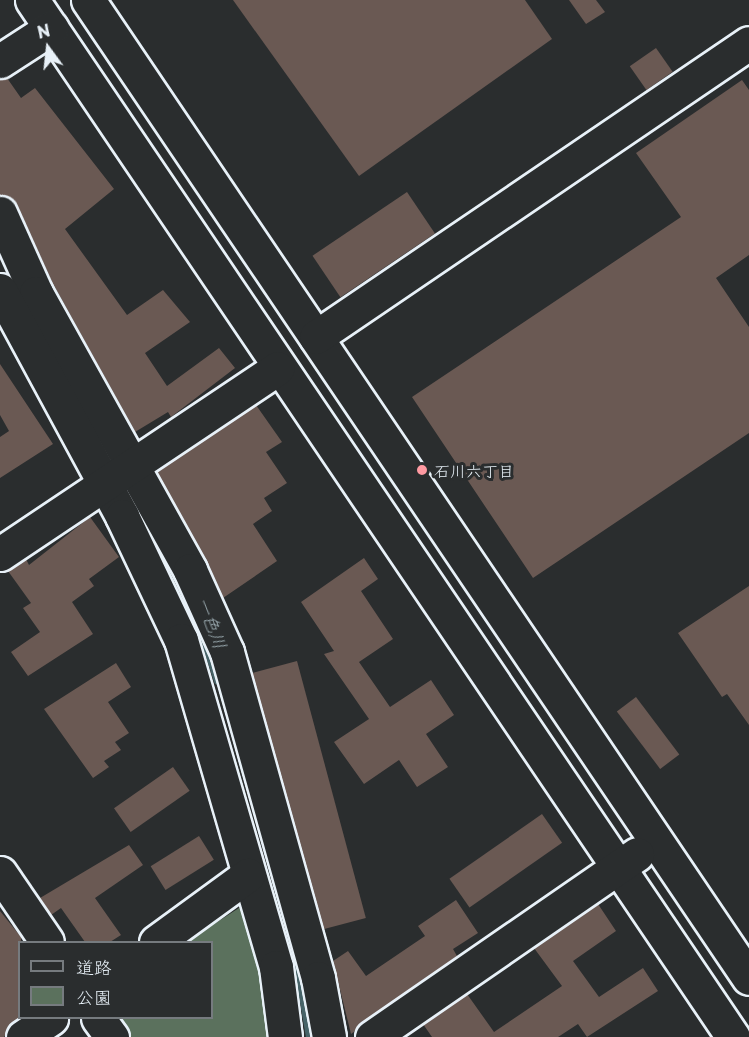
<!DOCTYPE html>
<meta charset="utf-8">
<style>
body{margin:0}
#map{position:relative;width:749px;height:1037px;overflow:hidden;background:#2a2d2e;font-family:"Playpen Sans","Klee One",sans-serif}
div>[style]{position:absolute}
.green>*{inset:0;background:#5b715d}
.stream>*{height:8px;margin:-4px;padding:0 4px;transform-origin:4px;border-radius:4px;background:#466368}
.building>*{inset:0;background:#6a5953;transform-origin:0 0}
.roads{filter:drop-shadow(2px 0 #e8f1f8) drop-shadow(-2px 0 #e8f1f8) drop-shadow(0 2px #e8f1f8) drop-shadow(0 -2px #e8f1f8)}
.minor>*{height:33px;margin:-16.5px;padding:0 16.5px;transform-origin:16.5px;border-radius:16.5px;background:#2a2d2e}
.dots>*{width:16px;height:16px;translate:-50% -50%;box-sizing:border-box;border:3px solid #2a2d2e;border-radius:50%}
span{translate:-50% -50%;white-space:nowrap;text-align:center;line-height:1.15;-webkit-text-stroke:6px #2a2d2e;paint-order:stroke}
.poi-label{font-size:16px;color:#e8f1f8}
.left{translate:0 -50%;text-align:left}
.water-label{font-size:18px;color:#a7b8be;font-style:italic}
.legend{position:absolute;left:18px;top:941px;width:195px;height:78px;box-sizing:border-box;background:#2a2d2e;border:2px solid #767b7f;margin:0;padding:8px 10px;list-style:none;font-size:18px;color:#e8f1f8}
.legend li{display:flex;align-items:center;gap:12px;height:30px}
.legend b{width:30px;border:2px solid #767b7f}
.north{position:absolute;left:18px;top:18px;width:60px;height:60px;-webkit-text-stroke:4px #2a2d2e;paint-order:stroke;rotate:345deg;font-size:16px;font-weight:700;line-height:24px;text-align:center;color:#e8f1f8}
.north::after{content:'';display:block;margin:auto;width:21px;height:27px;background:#e8f1f8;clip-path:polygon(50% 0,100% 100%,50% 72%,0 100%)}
</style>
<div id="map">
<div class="green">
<i style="clip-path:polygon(253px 899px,276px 1037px,126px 1037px,113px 1018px,212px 1018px,212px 942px,186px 942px)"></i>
</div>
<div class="stream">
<i style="left:205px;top:641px;width:42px;rotate:72deg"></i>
<i style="left:298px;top:967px;width:71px;rotate:80.3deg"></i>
</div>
<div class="building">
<i style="clip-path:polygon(233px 0,525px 0,552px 39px,359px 176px)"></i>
<i style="clip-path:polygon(569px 0,596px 0,605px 12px,586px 24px)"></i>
<i style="left:656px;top:48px;width:29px;height:32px;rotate:55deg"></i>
<i style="clip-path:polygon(7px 78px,21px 98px,35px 88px,114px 189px,65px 229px,127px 315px,163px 290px,190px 322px,145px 353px,167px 386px,219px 348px,235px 368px,171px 417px,168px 412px,135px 432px,52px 282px,17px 205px,0 195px,0 80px)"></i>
<i style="clip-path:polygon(742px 80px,749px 90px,749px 255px,716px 278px,749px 327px,749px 433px,533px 578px,412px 397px,681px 217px,636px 153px)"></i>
<i style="left:407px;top:192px;width:50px;height:114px;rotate:56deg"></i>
<i style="clip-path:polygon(0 364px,53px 444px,0 478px,0 437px,9px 431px,0 415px)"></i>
<i style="clip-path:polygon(256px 405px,282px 442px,266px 452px,287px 483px,264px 498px,272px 511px,253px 524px,277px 561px,223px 598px,157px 472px)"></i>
<i style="clip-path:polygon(90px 517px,119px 557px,89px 579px,94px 586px,72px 602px,93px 634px,28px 676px,11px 652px,40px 632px,23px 608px,31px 603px,8px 571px,26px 559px,29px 565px)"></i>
<i style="clip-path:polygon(364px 558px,378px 579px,361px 591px,393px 639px,359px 662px,390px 707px,431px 680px,454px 715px,426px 734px,448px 767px,417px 787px,399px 760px,364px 784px,334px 742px,369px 719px,324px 654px,334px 651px,301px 602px)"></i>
<i style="clip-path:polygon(749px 586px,749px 725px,727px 694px,722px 697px,678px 633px)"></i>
<i style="left:297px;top:661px;width:266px;height:47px;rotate:75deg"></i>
<i style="clip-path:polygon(116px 663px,131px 687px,108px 702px,129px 733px,115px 742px,121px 750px,104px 761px,109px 767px,93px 778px,44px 709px)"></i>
<i style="left:636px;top:697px;width:72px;height:24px;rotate:53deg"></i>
<i style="left:173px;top:767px;width:29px;height:72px;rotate:55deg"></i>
<i style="left:542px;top:814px;width:35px;height:113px;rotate:55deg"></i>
<i style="left:199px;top:836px;width:28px;height:57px;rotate:58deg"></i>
<i style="clip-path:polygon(129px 845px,143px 865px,95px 898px,121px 935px,110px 942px,85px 942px,61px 908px,51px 915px,40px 898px)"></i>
<i style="clip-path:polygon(456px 900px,478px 933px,453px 949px,457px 956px,351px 1034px,333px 961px,348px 951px,366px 976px,425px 936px,418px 926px)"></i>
<i style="clip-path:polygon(598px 904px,616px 931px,573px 961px,599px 997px,643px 968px,658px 991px,587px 1037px,578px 1024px,558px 1037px,432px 1037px,423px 1024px,467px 994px,494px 1032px,562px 986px,534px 948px)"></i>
<i style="clip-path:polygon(0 911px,21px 937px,20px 1017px,4px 1037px,0 1037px)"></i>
</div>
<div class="roads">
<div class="minor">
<i style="left:32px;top:0;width:1252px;rotate:55.94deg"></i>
<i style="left:88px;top:0;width:1180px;rotate:55.95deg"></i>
<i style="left:0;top:61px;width:61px;rotate:-32.9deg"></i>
<i style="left:0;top:213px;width:88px;rotate:65.8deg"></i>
<i style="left:36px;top:293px;width:317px;rotate:60.9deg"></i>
<i style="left:190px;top:570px;width:90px;rotate:65.7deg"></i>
<i style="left:227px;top:652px;width:338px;rotate:74.4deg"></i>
<i style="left:318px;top:978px;width:60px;rotate:79.4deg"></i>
<i style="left:0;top:290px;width:257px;rotate:61.6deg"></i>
<i style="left:122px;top:516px;width:137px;rotate:64.6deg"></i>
<i style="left:181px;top:640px;width:341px;rotate:73.8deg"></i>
<i style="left:276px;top:967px;width:71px;rotate:82.7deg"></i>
<i style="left:316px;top:337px;width:523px;rotate:-34.18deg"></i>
<i style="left:0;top:554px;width:334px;rotate:-33.8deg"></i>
<i style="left:0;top:873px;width:83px;rotate:55.7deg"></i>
<i style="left:156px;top:942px;width:114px;rotate:-36.1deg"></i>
<i style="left:98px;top:1018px;width:24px;rotate:54deg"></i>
<i style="left:23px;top:1037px;width:34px;rotate:-34deg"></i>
<i style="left:372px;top:1037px;width:322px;rotate:-34.6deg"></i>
</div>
</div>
<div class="dots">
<i style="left:422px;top:470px;background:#ff9aa2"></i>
</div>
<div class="poi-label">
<span class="left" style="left:434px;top:470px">石川六丁目</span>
</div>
<div class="water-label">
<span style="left:212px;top:623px;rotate:70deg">一色川</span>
</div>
<ul class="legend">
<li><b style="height:8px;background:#2a2d2e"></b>道路</li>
<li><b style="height:16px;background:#5b715d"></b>公園</li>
</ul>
<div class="north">N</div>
</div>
